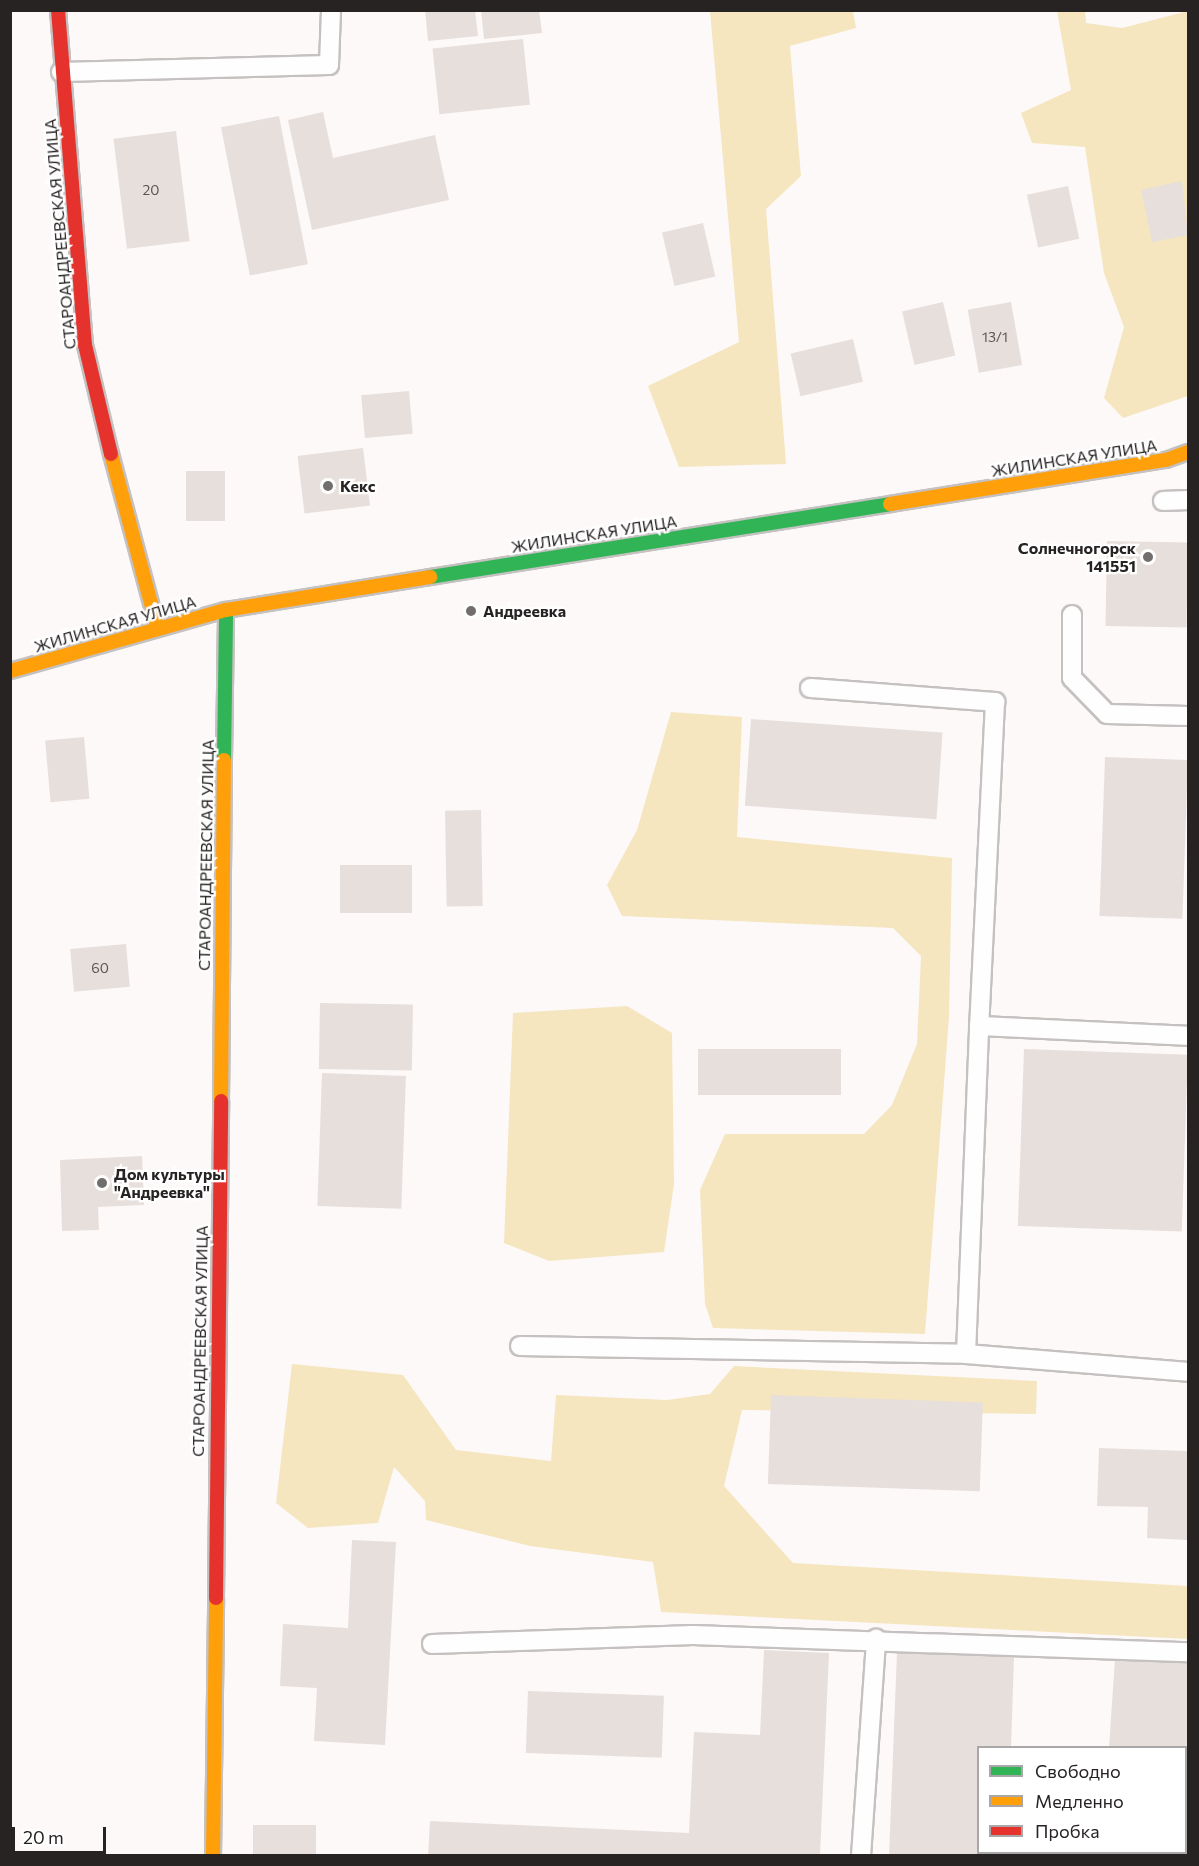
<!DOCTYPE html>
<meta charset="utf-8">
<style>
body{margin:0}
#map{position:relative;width:1199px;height:1866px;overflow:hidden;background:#fdf9f9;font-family:Commissioner,sans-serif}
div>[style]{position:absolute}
.green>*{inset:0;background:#f5e6bf}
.building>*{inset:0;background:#e7dfdb;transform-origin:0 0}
.roads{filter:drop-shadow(2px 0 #c5c1c1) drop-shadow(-2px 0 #c5c1c1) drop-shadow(0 2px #c5c1c1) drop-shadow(0 -2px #c5c1c1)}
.lane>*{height:18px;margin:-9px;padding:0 9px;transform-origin:9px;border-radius:9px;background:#fffefe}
.fast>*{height:14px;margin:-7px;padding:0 7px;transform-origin:7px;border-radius:7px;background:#30b455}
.slow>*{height:14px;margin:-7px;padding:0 7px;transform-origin:7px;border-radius:7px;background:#ff9f0a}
.jam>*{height:14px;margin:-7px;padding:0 7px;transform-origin:7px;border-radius:7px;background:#e5322d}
.dots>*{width:16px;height:16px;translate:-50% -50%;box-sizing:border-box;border:3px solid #fff;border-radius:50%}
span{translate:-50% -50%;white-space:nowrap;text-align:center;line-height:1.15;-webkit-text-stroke:4.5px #fff;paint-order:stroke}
.number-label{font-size:14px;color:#5a5554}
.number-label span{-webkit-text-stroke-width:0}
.street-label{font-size:16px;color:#272323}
.poi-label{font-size:16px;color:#272323;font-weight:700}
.left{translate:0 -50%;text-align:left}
.right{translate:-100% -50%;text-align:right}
.frame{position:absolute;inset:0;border:12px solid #272323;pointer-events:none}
.legend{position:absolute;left:977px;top:1746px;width:210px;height:108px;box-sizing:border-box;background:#fff;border:2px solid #a9a7a7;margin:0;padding:8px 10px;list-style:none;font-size:18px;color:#272323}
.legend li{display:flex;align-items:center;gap:12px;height:30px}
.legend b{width:30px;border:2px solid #a9a7a7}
.scale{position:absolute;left:12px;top:1827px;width:94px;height:27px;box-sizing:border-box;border:3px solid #272323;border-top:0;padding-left:8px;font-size:18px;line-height:21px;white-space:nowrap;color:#272323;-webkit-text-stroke:4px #fff;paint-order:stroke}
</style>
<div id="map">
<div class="green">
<i style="clip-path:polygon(710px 11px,853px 11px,856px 28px,790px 46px,801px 176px,766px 209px,786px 464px,679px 467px,648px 386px,739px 342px)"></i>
<i style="clip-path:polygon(1057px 11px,1085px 11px,1086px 23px,1122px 28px,1188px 11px,1188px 396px,1123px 418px,1104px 398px,1124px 327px,1104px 273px,1085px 147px,1032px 143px,1021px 113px,1071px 90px)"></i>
<i style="clip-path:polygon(671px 712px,742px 717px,737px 837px,952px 858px,949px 1017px,925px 1334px,713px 1328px,705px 1304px,700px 1190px,725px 1134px,864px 1134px,892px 1105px,917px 1044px,921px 956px,893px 928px,622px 916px,607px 885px,637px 830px)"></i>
<i style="clip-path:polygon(627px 1006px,672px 1033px,674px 1184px,664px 1252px,549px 1261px,504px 1243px,513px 1013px)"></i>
<i style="clip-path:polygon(292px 1364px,403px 1375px,456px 1450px,551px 1461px,556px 1395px,667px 1400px,710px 1394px,734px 1366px,1037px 1381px,1036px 1414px,742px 1410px,724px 1486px,793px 1563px,1188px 1586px,1188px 1639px,661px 1612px,653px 1562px,530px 1546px,426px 1520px,425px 1501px,394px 1467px,378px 1523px,308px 1528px,276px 1503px)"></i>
</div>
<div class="building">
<i style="clip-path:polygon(425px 10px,475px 10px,478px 36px,428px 41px)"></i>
<i style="clip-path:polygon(481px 10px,539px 10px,542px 33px,484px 39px)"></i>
<i style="left:523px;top:39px;width:66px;height:91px;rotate:84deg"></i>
<i style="clip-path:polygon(323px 112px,333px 158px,435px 135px,449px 200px,312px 230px,288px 120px)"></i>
<i style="left:279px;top:116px;width:151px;height:59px;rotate:79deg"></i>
<i style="left:176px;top:131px;width:111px;height:63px;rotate:83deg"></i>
<i style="clip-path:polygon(1182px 181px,1188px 235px,1152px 242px,1141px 190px)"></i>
<i style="left:1068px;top:186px;width:54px;height:42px;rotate:78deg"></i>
<i style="left:703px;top:223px;width:55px;height:42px;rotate:77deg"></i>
<i style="left:943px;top:302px;width:55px;height:42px;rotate:77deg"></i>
<i style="left:1011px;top:302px;width:64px;height:44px;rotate:80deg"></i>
<i style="left:853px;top:339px;width:44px;height:64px;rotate:77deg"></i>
<i style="left:409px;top:391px;width:43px;height:48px;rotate:85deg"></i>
<i style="left:363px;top:448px;width:58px;height:66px;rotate:83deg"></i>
<i style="left:225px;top:471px;width:50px;height:39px;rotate:90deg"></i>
<i style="left:1107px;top:541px;width:81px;height:85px;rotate:1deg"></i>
<i style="left:751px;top:719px;width:192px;height:87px;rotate:4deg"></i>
<i style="left:84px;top:737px;width:62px;height:39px;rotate:85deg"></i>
<i style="left:1105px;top:757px;width:83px;height:159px;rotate:2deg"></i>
<i style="left:481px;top:810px;width:96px;height:36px;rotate:89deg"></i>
<i style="left:340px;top:865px;width:72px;height:48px"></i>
<i style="left:126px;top:944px;width:43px;height:56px;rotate:85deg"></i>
<i style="left:320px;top:1003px;width:93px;height:66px;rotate:1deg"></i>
<i style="left:698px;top:1049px;width:143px;height:46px"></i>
<i style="left:1024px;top:1049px;width:164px;height:177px;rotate:2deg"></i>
<i style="left:322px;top:1073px;width:84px;height:133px;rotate:2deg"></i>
<i style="clip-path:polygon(142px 1156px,144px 1205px,98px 1207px,99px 1230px,62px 1231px,60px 1160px)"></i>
<i style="left:771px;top:1395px;width:212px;height:89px;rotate:2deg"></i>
<i style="clip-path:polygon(1099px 1448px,1188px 1451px,1188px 1540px,1147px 1538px,1148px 1507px,1097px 1506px)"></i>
<i style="clip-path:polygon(352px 1540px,396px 1542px,385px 1745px,314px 1741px,317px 1688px,280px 1686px,283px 1624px,348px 1628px)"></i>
<i style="clip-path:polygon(764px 1650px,829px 1653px,820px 1856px,428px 1856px,430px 1821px,689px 1833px,694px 1732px,760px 1735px)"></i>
<i style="clip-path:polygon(897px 1652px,1014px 1657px,1011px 1748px,978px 1748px,978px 1852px,1006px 1856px,889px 1856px)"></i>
<i style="clip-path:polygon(1115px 1658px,1188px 1663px,1188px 1856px,1102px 1856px,1186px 1852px,1186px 1748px,1109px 1748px)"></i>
<i style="left:528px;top:1691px;width:136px;height:62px;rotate:2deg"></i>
<i style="left:253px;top:1825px;width:63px;height:31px"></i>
</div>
<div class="roads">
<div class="lane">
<i style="left:61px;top:72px;width:268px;rotate:-1.5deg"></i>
<i style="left:329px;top:65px;width:55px;rotate:-87.9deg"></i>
<i style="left:1163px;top:501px;width:25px;rotate:-2deg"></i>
<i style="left:1072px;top:615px;width:63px;rotate:90deg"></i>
<i style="left:1072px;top:678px;width:50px;rotate:45.8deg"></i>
<i style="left:1107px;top:714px;width:81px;rotate:1.4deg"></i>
<i style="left:810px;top:688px;width:186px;rotate:4.3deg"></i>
<i style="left:995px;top:702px;width:324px;rotate:92.8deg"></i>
<i style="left:520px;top:1346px;width:446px;rotate:1deg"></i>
<i style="left:966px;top:1354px;width:223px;rotate:4.6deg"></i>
<i style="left:966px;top:1354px;width:328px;rotate:-87.7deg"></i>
<i style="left:979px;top:1026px;width:209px;rotate:2.7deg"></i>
<i style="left:432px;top:1644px;width:261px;rotate:-2deg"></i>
<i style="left:693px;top:1635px;width:495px;rotate:2deg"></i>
<i style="left:861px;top:1856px;width:218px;rotate:-86deg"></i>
</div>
<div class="fast">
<i style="left:430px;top:577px;width:466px;rotate:-9deg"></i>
<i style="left:224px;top:760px;width:150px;rotate:-89.2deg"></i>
</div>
<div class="slow">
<i style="left:111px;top:454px;width:178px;rotate:75deg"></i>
<i style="left:890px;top:504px;width:279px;rotate:-9.1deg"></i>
<i style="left:1166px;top:460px;width:23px;rotate:-20deg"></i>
<i style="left:10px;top:671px;width:224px;rotate:-15.8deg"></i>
<i style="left:226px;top:610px;width:207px;rotate:-9.2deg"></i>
<i style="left:221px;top:1101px;width:341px;rotate:-89.5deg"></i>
<i style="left:213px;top:1856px;width:258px;rotate:-89.3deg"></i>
</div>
<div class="jam">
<i style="left:58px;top:10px;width:336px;rotate:85.4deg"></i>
<i style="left:85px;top:345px;width:112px;rotate:76.6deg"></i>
<i style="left:216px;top:1598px;width:497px;rotate:-89.4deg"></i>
</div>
</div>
<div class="dots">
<i style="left:328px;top:486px;background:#726e6e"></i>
<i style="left:1148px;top:557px;background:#726e6e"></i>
<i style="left:471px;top:611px;background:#726e6e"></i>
<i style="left:102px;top:1183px;background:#726e6e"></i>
</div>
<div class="number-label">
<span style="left:151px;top:190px">20</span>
<span style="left:995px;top:337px">13/1</span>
<span style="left:100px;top:968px">60</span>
</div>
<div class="street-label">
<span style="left:60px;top:234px;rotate:-95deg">СТАРОАНДРЕЕВСКАЯ УЛИЦА</span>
<span style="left:1074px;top:458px;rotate:-9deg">ЖИЛИНСКАЯ УЛИЦА</span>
<span style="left:594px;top:534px;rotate:-9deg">ЖИЛИНСКАЯ УЛИЦА</span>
<span style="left:115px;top:624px;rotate:-16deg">ЖИЛИНСКАЯ УЛИЦА</span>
<span style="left:206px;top:855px;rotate:-89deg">СТАРОАНДРЕЕВСКАЯ УЛИЦА</span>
<span style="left:200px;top:1341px;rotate:-89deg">СТАРОАНДРЕЕВСКАЯ УЛИЦА</span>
</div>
<div class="poi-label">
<span class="left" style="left:340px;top:486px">Кекс</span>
<span class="right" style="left:1136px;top:557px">Солнечногорск<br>141551</span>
<span class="left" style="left:483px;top:611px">Андреевка</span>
<span class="left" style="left:114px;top:1183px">Дом культуры<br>"Андреевка"</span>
</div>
<div class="frame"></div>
<ul class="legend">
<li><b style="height:8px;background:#30b455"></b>Свободно</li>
<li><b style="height:8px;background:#ff9f0a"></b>Медленно</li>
<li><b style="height:8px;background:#e5322d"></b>Пробка</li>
</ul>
<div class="scale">20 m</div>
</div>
